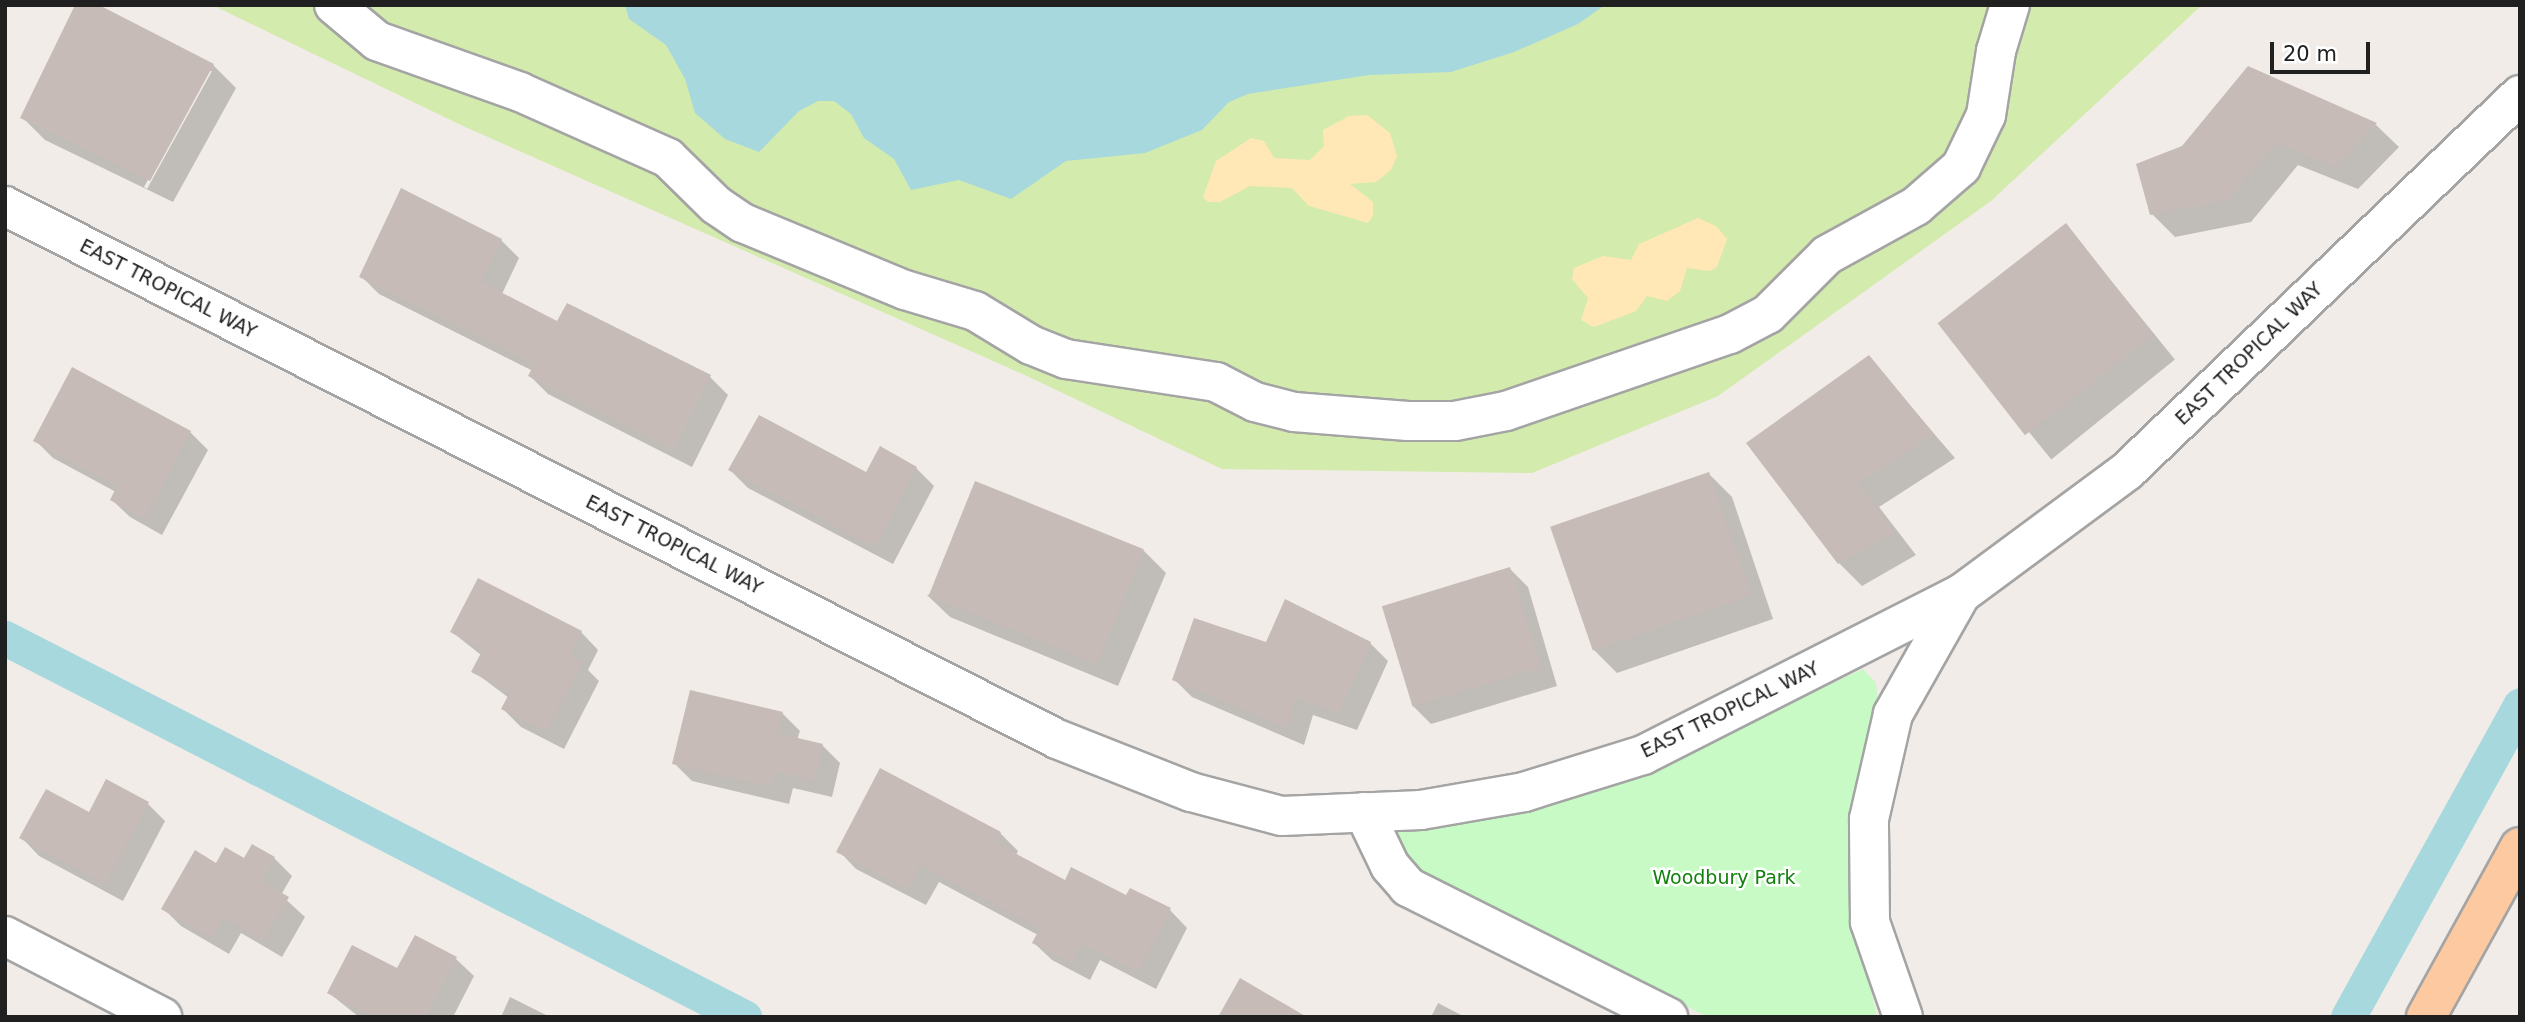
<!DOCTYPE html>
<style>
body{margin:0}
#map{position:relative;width:2525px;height:1022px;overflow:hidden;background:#f1ece7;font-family:"DejaVu Sans",sans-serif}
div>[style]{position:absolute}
.grass>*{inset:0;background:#d3ebad}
.sand>*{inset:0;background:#ffe8b6}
.park>*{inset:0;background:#c7fac5}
.water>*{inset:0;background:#a7d8de}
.shadow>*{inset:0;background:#0003;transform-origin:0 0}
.canal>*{height:35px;margin:-17.5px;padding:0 17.5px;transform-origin:17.5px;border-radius:17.5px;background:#a7d8de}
.building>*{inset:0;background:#c6bbb6;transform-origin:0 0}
.roads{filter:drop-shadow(2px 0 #a4a4a4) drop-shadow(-2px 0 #a4a4a4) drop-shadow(0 2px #a4a4a4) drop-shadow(0 -2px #a4a4a4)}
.minor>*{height:38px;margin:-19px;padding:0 19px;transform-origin:19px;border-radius:19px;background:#fff}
.major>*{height:38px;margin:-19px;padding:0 19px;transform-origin:19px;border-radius:19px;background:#fcc9a0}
span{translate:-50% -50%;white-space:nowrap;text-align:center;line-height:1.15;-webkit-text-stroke:5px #fff;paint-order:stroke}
.street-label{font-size:19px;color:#202020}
.park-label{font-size:19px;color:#10810b}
.frame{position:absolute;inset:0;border:7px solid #202020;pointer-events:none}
.scale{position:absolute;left:2270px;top:42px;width:100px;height:32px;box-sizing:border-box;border:4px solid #202020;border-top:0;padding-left:9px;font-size:21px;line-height:24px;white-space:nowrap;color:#202020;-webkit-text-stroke:5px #fff;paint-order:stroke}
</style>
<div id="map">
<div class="grass">
<i style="clip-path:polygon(212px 5px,2202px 5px,1991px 201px,1718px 396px,1532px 473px,1222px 469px,1027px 376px,463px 126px)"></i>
</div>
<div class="sand">
<i style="clip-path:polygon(1367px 115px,1390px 133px,1397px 156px,1391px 170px,1376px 182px,1350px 184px,1373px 202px,1373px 216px,1368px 223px,1309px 206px,1292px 188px,1250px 186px,1220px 202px,1208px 202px,1203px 197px,1216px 161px,1251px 138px,1264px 141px,1274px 158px,1310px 160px,1324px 146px,1323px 130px,1349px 116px)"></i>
<i style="clip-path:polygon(1698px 218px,1716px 226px,1727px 239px,1717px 267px,1710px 271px,1687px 268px,1680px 291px,1667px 301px,1647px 296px,1636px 311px,1594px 327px,1581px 320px,1588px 298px,1572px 279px,1574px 268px,1603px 256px,1631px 260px,1639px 244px)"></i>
</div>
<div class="park">
<i style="clip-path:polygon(1863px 669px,1876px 683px,1878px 706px,1856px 923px,1877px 1017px,1708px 1017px,1429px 876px,1404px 856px,1387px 827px,1694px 748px)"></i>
</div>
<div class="water">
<i style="clip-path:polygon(625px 5px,1605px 5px,1578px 24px,1514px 52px,1451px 72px,1369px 75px,1248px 94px,1229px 102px,1202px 130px,1145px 153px,1066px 161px,1011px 199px,959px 180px,911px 190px,894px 159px,864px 138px,851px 114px,834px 101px,818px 101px,799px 111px,759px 152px,725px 139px,695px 113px,685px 79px,666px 45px,629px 19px)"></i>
</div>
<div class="shadow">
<i style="clip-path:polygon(evenodd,96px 5px,213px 65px,236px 88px,173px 202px,45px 140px,22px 117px,96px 5px,208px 71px,212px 71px,147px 189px,144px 187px,208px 71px)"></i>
<i style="clip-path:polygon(2248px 68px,2376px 125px,2399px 147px,2358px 189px,2298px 165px,2251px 222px,2175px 237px,2152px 214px,2183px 147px)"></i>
<i style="left:2066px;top:225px;width:173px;height:159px;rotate:51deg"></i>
<i style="clip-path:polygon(501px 240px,519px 258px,502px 294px,558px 324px,710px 377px,728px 395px,692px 467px,548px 394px,530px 376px,533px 371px,379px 294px,361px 276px)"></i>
<i style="clip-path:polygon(1868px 357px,1955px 458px,1879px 507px,1916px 555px,1862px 586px,1839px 563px)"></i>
<i style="clip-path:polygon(190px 432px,208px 450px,162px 535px,130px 517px,112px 500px,116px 492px,53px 458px,35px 440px)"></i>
<i style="clip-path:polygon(916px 468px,934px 486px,893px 564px,748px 488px,730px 470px,866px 474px)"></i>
<i style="clip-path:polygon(1709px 474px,1732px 497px,1773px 619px,1617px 673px,1594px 650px)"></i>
<i style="clip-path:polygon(1143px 550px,1166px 573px,1118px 686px,950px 617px,927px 595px)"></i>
<i style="clip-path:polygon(1510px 569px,1528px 587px,1557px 686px,1431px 724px,1413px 706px)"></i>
<i style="clip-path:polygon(452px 632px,581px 632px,598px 650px,588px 670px,599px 681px,564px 749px,521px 727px,503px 709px,509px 698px,473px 671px,481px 655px)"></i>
<i style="clip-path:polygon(1370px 643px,1388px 661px,1357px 730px,1313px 715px,1304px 745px,1192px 697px,1174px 679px,1267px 644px)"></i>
<i style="clip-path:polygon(782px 713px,800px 731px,797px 740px,823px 746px,840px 763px,832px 797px,793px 788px,789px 804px,692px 781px,674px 763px)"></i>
<i style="clip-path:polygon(147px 803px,165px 821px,123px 901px,39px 856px,22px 838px,89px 814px)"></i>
<i style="clip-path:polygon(1000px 833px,1018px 851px,1016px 855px,1065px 882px,1170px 910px,1187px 928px,1156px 989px,1100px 960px,1090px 980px,1052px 960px,1034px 943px,1038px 935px,939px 882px,926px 905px,856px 869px,839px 851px)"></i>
<i style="clip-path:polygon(274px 858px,292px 876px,281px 895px,305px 917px,282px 957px,241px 933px,229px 954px,181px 926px,163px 908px,216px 865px)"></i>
<i style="clip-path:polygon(456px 959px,474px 976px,453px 1017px,359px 1017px,329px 993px,398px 970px)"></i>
<i style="clip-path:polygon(510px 997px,546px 1015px,548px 1017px,501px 1017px)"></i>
<i style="clip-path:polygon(1438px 1003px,1465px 1017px,1431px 1017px)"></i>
</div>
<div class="canal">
<i style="left:5px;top:638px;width:831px;rotate:27.15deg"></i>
<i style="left:2348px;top:1017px;width:356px;rotate:-61.1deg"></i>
</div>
<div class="building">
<i style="clip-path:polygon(75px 5px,99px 5px,214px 64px,150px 181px,20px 118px)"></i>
<i style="clip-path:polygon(2248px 66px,2377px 123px,2335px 167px,2275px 143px,2228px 200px,2150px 215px,2136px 164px,2182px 146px)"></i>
<i style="clip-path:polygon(401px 188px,502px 239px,481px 282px,557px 321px,567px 303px,711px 375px,674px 450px,528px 376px,534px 364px,359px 277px)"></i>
<i style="left:2066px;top:223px;width:142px;height:163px;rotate:52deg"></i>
<i style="clip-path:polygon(1869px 355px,1934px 434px,1858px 484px,1895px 532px,1838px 564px,1746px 443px)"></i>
<i style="clip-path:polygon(72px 367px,191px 431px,144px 519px,110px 500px,117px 486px,33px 441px)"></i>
<i style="clip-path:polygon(759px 415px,866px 472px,880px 446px,917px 467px,875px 547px,728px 470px)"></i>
<i style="left:1709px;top:472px;width:131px;height:168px;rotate:71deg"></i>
<i style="left:975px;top:481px;width:182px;height:124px;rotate:22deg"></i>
<i style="left:1510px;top:567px;width:105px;height:134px;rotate:73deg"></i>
<i style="clip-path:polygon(478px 578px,582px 631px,570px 655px,582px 662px,546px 732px,501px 709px,510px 692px,471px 672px,483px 649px,450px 632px)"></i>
<i style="clip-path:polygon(1285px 599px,1371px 642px,1339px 713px,1295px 698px,1287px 728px,1172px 680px,1194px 618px,1266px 642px)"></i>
<i style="clip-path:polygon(690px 690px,783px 712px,777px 733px,823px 744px,815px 781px,775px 771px,772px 787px,672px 764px)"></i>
<i style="clip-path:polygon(880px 768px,1001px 832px,996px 843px,1065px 880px,1071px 867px,1126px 895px,1130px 888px,1171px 908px,1138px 972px,1082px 944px,1072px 963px,1032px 943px,1040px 928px,920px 865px,908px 889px,836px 852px)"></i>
<i style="clip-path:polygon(106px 779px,149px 802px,105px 884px,19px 838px,46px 789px,89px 812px)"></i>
<i style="clip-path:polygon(252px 844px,275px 857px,261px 881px,289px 897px,263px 941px,223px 917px,211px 938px,161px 909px,195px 850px,216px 863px,225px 847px,244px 858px)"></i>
<i style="clip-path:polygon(415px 935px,457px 957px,426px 1017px,372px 1017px,327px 993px,352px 945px,397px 968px)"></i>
<i style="clip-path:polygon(1240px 978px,1307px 1017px,1218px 1017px)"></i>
</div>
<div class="roads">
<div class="minor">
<i style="left:334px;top:5px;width:56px;rotate:39.9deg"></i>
<i style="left:377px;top:41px;width:152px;rotate:19.6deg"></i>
<i style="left:520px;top:92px;width:162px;rotate:24deg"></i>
<i style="left:668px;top:158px;width:67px;rotate:44.4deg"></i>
<i style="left:716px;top:205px;width:32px;rotate:34deg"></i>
<i style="left:743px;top:223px;width:175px;rotate:22.5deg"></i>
<i style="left:905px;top:290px;width:73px;rotate:16.7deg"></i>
<i style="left:975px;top:311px;width:66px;rotate:31.3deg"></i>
<i style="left:1031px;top:345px;width:38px;rotate:22deg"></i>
<i style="left:1066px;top:359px;width:152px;rotate:8.7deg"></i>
<i style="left:1216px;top:382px;width:44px;rotate:27.1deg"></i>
<i style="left:1255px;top:402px;width:40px;rotate:14.4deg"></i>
<i style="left:1294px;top:412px;width:114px;rotate:4.5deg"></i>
<i style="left:1408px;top:421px;width:47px"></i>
<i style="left:1455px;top:421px;width:52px;rotate:-11.1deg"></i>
<i style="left:1506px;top:411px;width:237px;rotate:-19deg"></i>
<i style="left:1730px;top:334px;width:43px;rotate:-27.8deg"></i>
<i style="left:1768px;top:314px;width:83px;rotate:-45deg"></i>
<i style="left:1827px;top:255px;width:102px;rotate:-28.8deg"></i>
<i style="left:1916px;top:206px;width:60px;rotate:-40.9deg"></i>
<i style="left:1961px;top:167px;width:58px;rotate:-64.3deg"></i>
<i style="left:1986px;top:115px;width:65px;rotate:-81.1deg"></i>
<i style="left:1996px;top:51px;width:48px;rotate:-73.1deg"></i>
<i style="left:5px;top:206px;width:1179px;rotate:26.87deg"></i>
<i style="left:1057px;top:739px;width:144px;rotate:21.6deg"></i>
<i style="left:1191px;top:792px;width:94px;rotate:14.8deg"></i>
<i style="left:1282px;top:816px;width:139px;rotate:-2.5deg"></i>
<i style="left:1421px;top:810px;width:105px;rotate:-9.9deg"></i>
<i style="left:1524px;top:792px;width:125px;rotate:-17.3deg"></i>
<i style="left:1643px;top:755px;width:356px;rotate:-26.9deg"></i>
<i style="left:1961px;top:594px;width:207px;rotate:-36.5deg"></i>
<i style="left:2127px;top:471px;width:544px;rotate:-43.73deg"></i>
<i style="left:1364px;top:812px;width:60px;rotate:64.3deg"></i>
<i style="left:1390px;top:866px;width:28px;rotate:49deg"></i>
<i style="left:1408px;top:887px;width:291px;rotate:26.6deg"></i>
<i style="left:5px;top:936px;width:177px;rotate:27.3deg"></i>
<i style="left:1903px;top:1017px;width:101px;rotate:-109.2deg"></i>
<i style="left:1870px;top:922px;width:103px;rotate:-90.6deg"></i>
<i style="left:1869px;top:819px;width:108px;rotate:-77.1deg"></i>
<i style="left:1893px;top:714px;width:138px;rotate:-60.5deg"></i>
</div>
<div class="major">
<i style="left:2426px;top:1017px;width:194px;rotate:-61.1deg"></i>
</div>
</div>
<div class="street-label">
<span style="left:168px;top:289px;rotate:27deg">EAST TROPICAL WAY</span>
<span style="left:2249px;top:354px;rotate:-44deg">EAST TROPICAL WAY</span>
<span style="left:674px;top:545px;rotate:27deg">EAST TROPICAL WAY</span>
<span style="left:1730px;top:710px;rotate:-26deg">EAST TROPICAL WAY</span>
</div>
<div class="park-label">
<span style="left:1724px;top:878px">Woodbury Park</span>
</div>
<div class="frame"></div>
<div class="scale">20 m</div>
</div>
